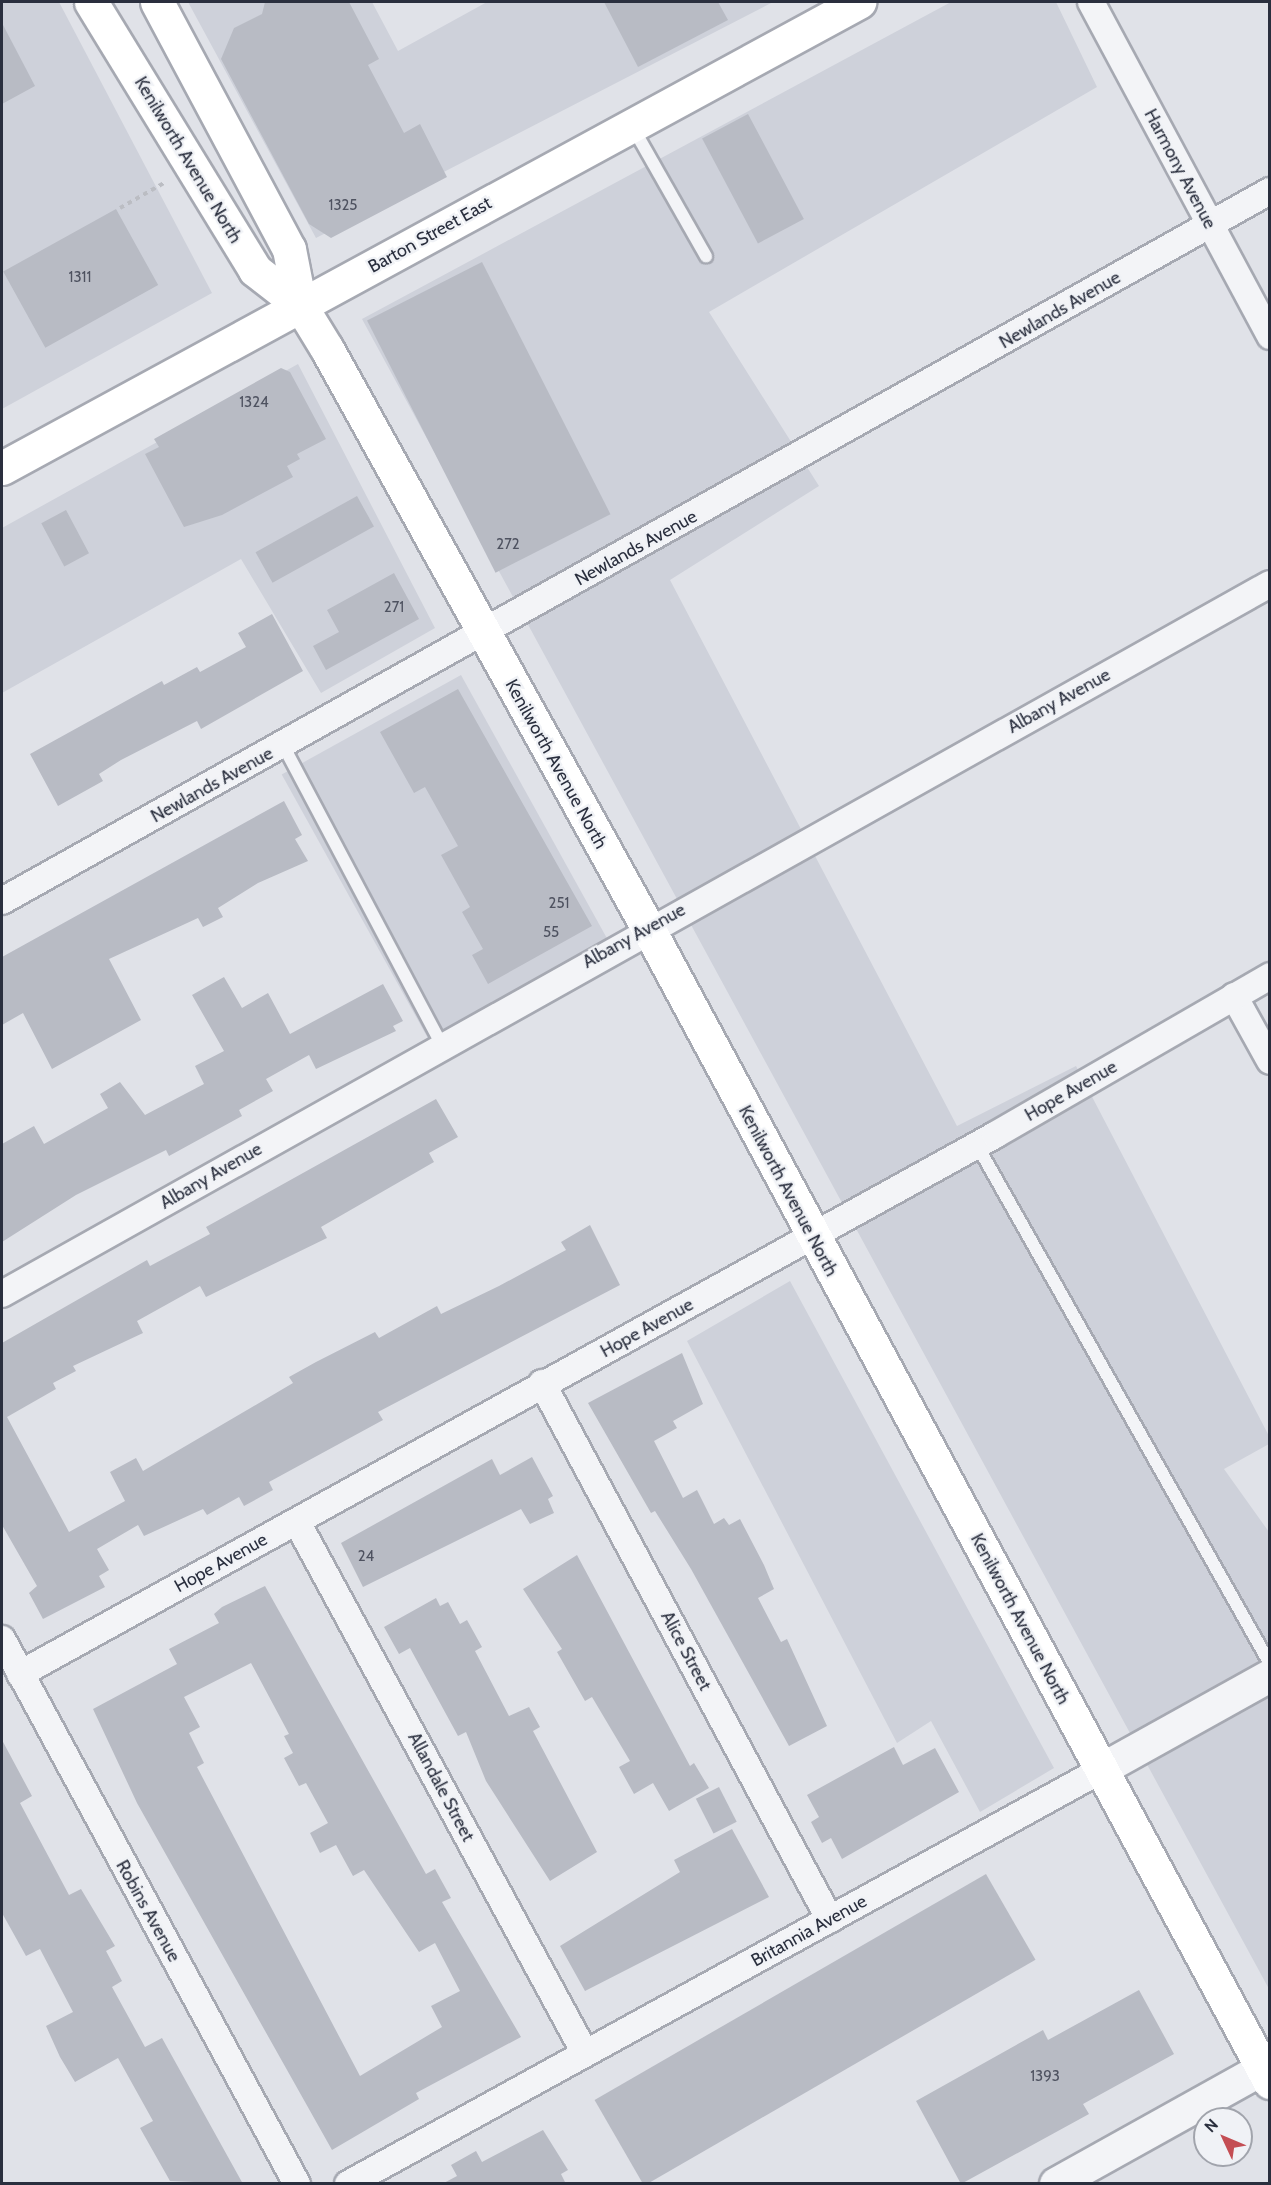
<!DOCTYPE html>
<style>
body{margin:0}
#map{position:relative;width:1271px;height:2185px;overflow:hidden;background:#e0e2e8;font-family:Cabin,sans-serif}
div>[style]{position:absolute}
.built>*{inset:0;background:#ced1da;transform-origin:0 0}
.building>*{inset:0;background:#b8bbc4;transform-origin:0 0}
.path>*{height:4px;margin-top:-2px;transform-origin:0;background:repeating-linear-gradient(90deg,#bbbdc3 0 4.5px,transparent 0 9px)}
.roads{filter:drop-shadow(2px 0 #a6a9b2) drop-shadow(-2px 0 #a6a9b2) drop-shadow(0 2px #a6a9b2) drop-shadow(0 -2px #a6a9b2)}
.service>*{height:12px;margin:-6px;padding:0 6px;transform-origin:6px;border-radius:6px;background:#f3f4f7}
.minor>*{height:26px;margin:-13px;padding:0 13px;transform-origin:13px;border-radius:13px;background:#f3f4f7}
.tertiary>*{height:32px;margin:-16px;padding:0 16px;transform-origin:16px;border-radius:16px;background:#f3f4f7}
.secondary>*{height:33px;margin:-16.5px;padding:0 16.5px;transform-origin:16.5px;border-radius:16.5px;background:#fff}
span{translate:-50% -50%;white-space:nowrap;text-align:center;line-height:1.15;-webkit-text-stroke:4.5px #f0f2f6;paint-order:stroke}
.number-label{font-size:15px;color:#4e5260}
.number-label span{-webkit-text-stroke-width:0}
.street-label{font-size:18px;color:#2a2f3e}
.frame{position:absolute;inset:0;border:3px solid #2a2f3e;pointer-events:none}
.north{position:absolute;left:1193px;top:2107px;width:60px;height:60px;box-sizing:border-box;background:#f0f2f6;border:2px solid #a1a4ac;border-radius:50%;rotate:314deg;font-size:16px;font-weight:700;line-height:24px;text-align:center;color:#2a2f3e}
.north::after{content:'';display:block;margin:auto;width:21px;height:27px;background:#c44e54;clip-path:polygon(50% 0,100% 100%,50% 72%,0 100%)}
</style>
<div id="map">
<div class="built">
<i style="clip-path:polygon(2px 2px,59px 2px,212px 293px,2px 409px)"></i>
<i style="clip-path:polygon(188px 2px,372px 2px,398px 51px,487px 2px,773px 2px,316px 238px)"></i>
<i style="clip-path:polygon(951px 2px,1056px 2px,1097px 87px,709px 312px,819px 486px,670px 580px,957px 1126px,1076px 1066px,1269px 1436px,1269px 1444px,1224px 1469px,1269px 1532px,1269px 1989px,362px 319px)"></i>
<i style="clip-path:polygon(298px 364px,435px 628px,321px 693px,241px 559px,2px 693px,2px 528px)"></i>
<i style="left:461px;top:675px;width:305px;height:205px;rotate:61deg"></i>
<i style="clip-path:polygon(790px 1281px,1054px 1768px,980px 1812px,931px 1721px,897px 1743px,687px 1341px)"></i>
</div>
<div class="building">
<i style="clip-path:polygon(265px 2px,349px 2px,379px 59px,368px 65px,404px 133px,420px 124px,447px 177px,331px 238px,309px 224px,221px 59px,234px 28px,262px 14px)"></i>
<i style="clip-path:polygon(604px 2px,718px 2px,728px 20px,638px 67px)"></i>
<i style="clip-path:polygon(2px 23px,35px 86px,2px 104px)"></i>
<i style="left:748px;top:114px;width:119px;height:52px;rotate:62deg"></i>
<i style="left:116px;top:209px;width:87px;height:129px;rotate:61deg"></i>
<i style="left:482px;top:262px;width:283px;height:129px;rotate:63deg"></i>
<i style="clip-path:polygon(281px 368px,290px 372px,326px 439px,297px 454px,300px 459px,287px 466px,293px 477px,222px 515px,184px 527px,145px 454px,159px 447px,154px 439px)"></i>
<i style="left:357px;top:496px;width:35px;height:116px;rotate:61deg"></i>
<i style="left:66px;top:510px;width:49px;height:28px;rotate:62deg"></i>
<i style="clip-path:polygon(394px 573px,419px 619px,326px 670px,313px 646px,339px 632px,327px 610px)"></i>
<i style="clip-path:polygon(272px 614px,303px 671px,201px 729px,197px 721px,121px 760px,99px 774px,103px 781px,58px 806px,30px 754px,162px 681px,164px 685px,197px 667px,200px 672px,246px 647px,238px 633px)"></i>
<i style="clip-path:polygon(458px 689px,592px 926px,488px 984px,472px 955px,483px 949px,462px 912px,470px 907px,441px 855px,458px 846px,425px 787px,414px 793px,380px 732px)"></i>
<i style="clip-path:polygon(284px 801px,302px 835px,295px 839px,308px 861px,258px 883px,218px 908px,223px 917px,203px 927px,198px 918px,109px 959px,141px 1020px,52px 1069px,23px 1013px,2px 1025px,2px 957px)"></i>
<i style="clip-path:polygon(224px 977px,242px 1008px,268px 993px,290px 1034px,383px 984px,403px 1021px,393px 1026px,396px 1031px,316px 1069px,309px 1055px,266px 1079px,273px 1091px,239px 1110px,242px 1116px,169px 1156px,166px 1150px,76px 1195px,2px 1242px,2px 1144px,34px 1126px,44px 1144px,108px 1108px,100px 1094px,120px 1082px,145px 1115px,204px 1084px,195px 1066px,224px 1051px,192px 995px)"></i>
<i style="clip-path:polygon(436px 1099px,458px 1137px,429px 1153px,434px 1162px,321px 1227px,327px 1238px,206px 1297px,200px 1286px,137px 1321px,143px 1333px,73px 1366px,76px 1371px,53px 1383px,56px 1389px,7px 1417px,69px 1532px,125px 1501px,110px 1472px,136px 1458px,143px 1471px,293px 1383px,289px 1377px,316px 1362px,375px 1332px,379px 1338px,437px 1306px,441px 1314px,499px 1286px,566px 1250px,561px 1242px,590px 1225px,620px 1285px,378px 1412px,383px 1420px,269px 1482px,273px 1490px,244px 1506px,239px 1497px,207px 1515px,203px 1509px,144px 1536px,138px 1525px,97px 1549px,109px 1570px,99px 1576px,105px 1587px,43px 1619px,29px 1593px,37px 1586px,2px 1525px,2px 1343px,147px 1260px,150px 1266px,210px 1234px,206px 1227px)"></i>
<i style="clip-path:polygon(682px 1353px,703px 1404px,673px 1421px,677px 1428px,654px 1441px,683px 1498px,697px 1490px,714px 1524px,724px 1518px,729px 1525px,740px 1519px,764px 1565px,774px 1589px,758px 1598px,781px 1642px,787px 1639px,827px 1726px,789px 1746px,691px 1569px,655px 1511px,651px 1513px,588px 1403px)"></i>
<i style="clip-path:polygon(532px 1457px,553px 1496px,548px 1499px,554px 1513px,530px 1524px,521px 1509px,363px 1587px,341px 1543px,492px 1459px,500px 1475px)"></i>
<i style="clip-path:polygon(577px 1555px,690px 1766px,694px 1763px,709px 1788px,669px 1811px,653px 1783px,634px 1794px,619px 1767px,630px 1761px,592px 1697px,585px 1701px,557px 1652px,562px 1649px,523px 1589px)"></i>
<i style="clip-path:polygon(evenodd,265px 1586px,426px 1874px,435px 1869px,451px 1898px,442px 1902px,521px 2037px,416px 2093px,419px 2099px,332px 2150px,137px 1803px,93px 1709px,177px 1664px,169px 1649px,219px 1623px,214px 1614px,222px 1607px,265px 1586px,251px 1663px,289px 1734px,284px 1736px,293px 1753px,284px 1758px,299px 1786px,306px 1783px,328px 1823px,310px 1833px,320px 1853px,336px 1845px,353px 1876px,364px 1870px,419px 1952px,435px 1943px,460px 1991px,431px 2006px,442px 2027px,360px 2076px,197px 1767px,204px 1763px,189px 1733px,200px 1727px,184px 1697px,251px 1663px)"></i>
<i style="clip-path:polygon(436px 1598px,440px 1606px,448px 1602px,460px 1624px,467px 1620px,482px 1647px,475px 1651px,509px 1716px,529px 1707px,540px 1727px,533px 1731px,597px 1852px,550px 1881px,486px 1781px,466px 1732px,458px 1736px,410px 1648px,399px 1654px,384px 1627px)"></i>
<i style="clip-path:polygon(2px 1740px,32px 1796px,20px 1803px,69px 1895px,81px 1889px,115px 1946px,106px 1951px,122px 1981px,112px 1987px,145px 2047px,162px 2038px,243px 2184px,170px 2181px,140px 2128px,153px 2121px,118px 2058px,75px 2082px,60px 2057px,46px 2026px,73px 2012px,40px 1949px,26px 1956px,2px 1913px)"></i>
<i style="clip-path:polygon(894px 1747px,903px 1765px,935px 1748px,959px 1792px,842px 1859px,831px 1838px,822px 1843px,811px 1822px,819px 1817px,807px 1795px)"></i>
<i style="left:719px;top:1787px;width:39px;height:26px;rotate:63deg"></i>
<i style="clip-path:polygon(732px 1829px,769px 1897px,585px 1991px,560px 1946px,680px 1872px,674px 1860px)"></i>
<i style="left:986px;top:1874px;width:99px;height:452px;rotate:60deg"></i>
<i style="clip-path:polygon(1139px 1990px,1174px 2054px,1083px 2104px,1089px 2114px,961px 2184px,916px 2101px,1043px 2030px,1048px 2040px)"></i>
<i style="clip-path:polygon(543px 2130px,568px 2170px,561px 2174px,566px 2184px,442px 2184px,457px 2176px,451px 2165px,476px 2151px,482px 2162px)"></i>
</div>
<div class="path">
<i style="left:120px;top:208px;width:51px;rotate:-29.6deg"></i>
</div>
<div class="roads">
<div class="service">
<i style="left:632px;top:126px;width:150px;rotate:60.4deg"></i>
<i style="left:283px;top:745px;width:340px;rotate:62.1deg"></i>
<i style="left:977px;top:1145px;width:596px;rotate:60.55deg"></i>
</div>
<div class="minor">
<i style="left:1091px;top:2px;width:379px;rotate:61.8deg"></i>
<i style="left:2px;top:901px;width:1453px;rotate:-29.25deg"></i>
<i style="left:1234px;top:996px;width:74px;rotate:61deg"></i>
<i style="left:2px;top:1294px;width:1453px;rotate:-29.25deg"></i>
<i style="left:542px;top:1383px;width:609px;rotate:61.79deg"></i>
<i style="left:297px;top:1522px;width:604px;rotate:61.53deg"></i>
<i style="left:2px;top:1639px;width:620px;rotate:61.57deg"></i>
<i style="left:20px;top:1674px;width:1114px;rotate:-28.93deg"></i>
<i style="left:995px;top:1135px;width:318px;rotate:-30deg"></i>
<i style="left:348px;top:2184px;width:859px;rotate:-28.8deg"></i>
</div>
<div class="tertiary">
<i style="left:1101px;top:1770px;width:193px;rotate:-29.1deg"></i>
<i style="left:1056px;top:2184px;width:245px;rotate:-29.1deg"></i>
</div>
<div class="secondary">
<i style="left:91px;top:2px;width:314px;rotate:58.5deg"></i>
<i style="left:255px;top:270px;width:57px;rotate:37.9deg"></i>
<i style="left:300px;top:305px;width:52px;rotate:58.5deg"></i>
<i style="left:327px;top:349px;width:662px;rotate:61deg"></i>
<i style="left:648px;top:928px;width:1311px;rotate:61.68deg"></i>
<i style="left:157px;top:2px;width:280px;rotate:61.9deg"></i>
<i style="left:289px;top:249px;width:57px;rotate:78.9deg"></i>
<i style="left:2px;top:468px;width:976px;rotate:-28.54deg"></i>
</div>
</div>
<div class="number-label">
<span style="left:343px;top:206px">1325</span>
<span style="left:80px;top:278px">1311</span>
<span style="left:254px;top:403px">1324</span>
<span style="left:508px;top:545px">272</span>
<span style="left:394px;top:608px">271</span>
<span style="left:559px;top:904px">251</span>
<span style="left:551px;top:933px">55</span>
<span style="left:366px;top:1557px">24</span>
<span style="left:1045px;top:2077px">1393</span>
</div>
<div class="street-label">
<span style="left:188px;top:160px;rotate:59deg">Kenilworth Avenue North</span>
<span style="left:1180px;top:169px;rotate:62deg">Harmony Avenue</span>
<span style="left:430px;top:235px;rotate:-29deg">Barton Street East</span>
<span style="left:1060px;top:310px;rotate:-30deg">Newlands Avenue</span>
<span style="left:636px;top:548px;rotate:-29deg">Newlands Avenue</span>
<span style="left:1059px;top:701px;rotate:-29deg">Albany Avenue</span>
<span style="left:556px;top:764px;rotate:61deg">Kenilworth Avenue North</span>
<span style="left:212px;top:785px;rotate:-29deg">Newlands Avenue</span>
<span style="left:634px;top:936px;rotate:-29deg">Albany Avenue</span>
<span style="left:1071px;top:1091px;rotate:-30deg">Hope Avenue</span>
<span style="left:211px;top:1176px;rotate:-30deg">Albany Avenue</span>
<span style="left:788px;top:1191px;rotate:62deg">Kenilworth Avenue North</span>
<span style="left:647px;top:1328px;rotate:-29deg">Hope Avenue</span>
<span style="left:221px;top:1563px;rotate:-29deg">Hope Avenue</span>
<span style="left:1020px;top:1619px;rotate:62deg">Kenilworth Avenue North</span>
<span style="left:686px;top:1651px;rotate:62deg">Alice Street</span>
<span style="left:441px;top:1787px;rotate:62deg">Allandale Street</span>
<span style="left:148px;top:1911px;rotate:61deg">Robins Avenue</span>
<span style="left:809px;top:1931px;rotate:-29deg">Britannia Avenue</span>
</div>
<div class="frame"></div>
<div class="north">N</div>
</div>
